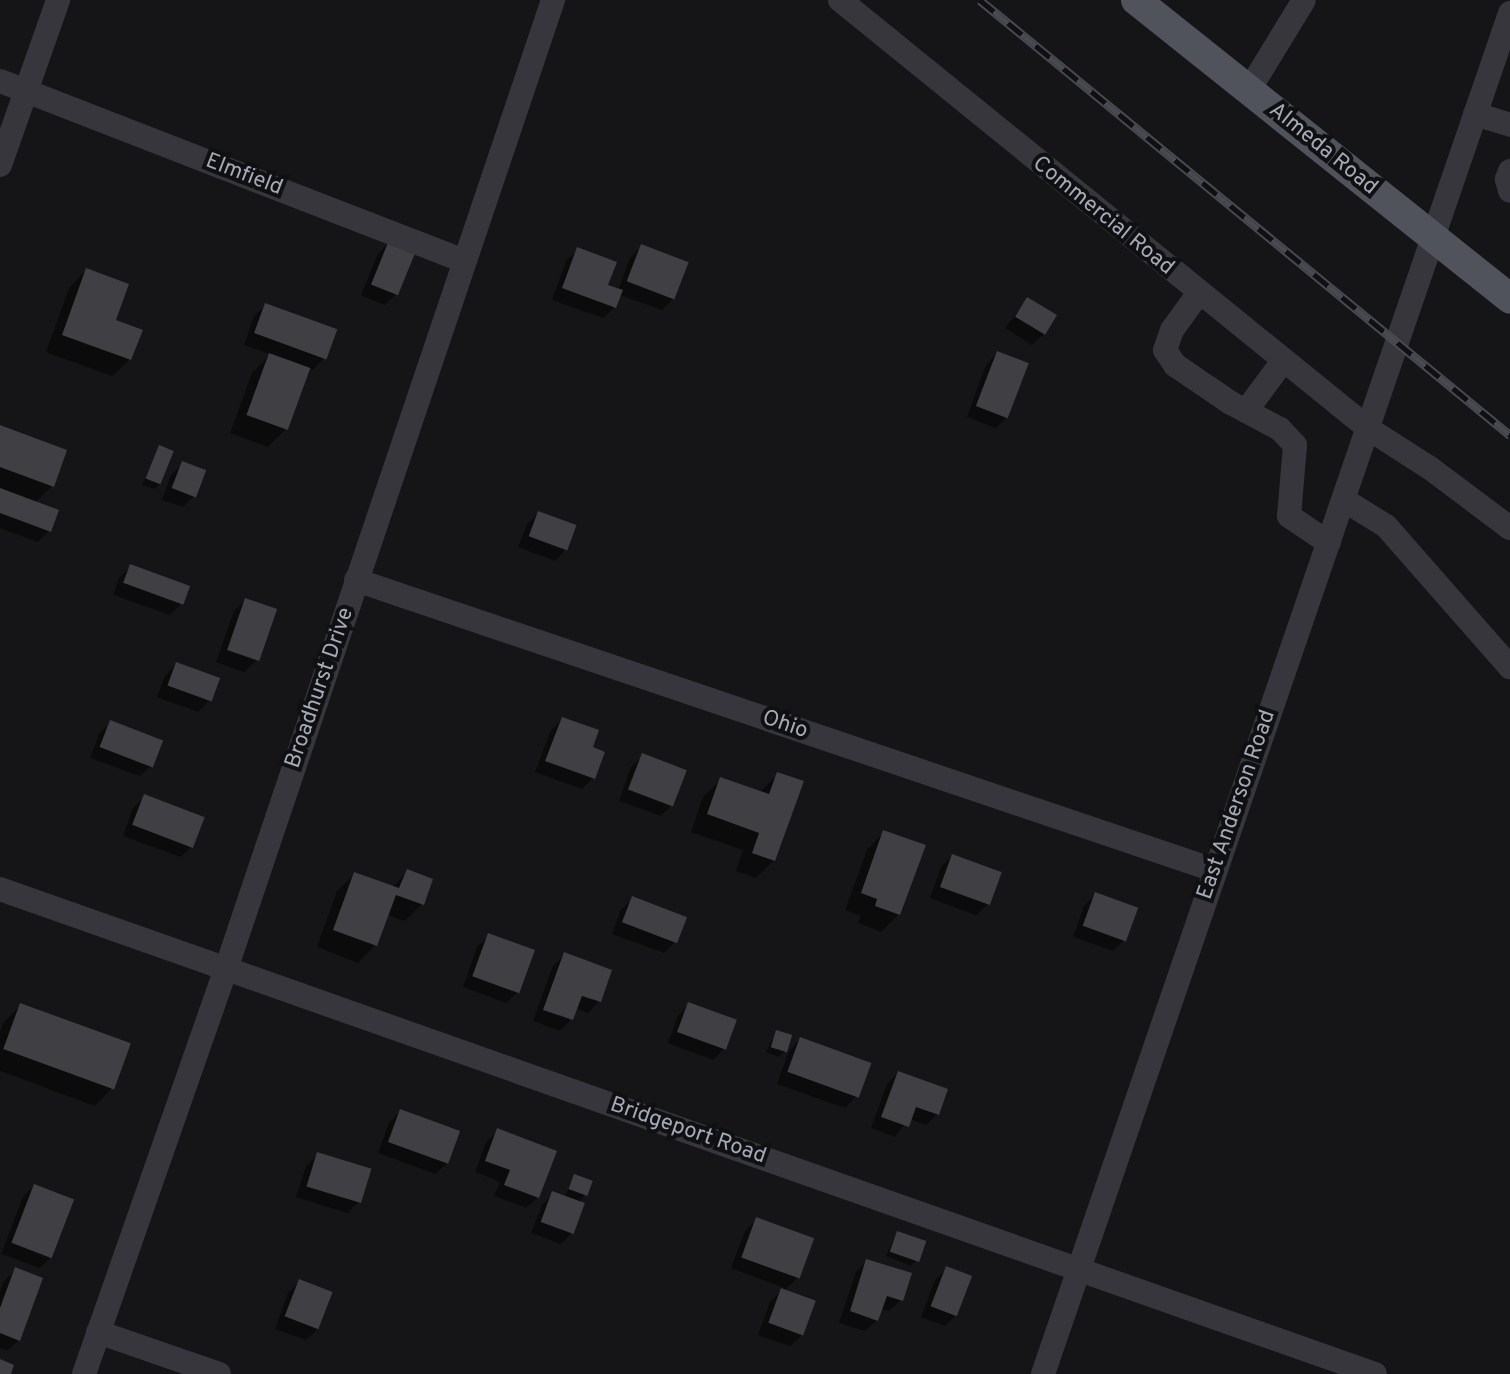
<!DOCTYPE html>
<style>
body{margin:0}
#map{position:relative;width:1510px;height:1374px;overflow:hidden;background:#151517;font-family:Overpass,sans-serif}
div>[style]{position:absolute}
.shadow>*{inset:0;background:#0007}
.building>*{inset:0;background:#3f3f44;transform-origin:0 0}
.minor>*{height:24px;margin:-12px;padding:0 12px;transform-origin:12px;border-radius:12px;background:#36363c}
.major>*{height:30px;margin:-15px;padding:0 15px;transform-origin:15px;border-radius:15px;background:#51535c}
.rail>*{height:9px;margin-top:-4.5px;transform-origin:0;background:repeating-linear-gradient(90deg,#101012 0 18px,#484a51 0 36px);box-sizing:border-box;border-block:2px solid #484a51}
span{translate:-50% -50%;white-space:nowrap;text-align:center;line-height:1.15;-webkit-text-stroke:8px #101012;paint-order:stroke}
.street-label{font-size:22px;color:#a6aab8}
</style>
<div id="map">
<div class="shadow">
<i style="clip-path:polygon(389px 242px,396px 294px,385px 305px,361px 295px,378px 254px)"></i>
<i style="clip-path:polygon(641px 247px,673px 299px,662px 310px,619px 295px,615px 307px,603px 318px,552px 300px,566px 261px,578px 250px,606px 286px,618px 291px,630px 258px)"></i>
<i style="clip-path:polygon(86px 270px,130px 359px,112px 376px,46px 352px,69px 288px)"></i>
<i style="clip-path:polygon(1027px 300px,1044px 334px,1032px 345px,1005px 328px)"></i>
<i style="clip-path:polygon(266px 305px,324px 358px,313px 370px,308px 368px,286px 429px,268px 447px,230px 433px,252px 373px,270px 354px,244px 345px,254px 316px)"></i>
<i style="clip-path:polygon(997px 353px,1008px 416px,996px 428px,967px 417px,986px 365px)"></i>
<i style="clip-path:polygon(0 428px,52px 486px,35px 503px,49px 531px,38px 542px,0 528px)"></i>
<i style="clip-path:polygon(159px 448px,160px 484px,155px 489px,142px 485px)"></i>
<i style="clip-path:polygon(183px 464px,194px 496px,183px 507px,162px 500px,171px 475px)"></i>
<i style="clip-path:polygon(538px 513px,566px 549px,555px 561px,518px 547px,527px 525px)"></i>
<i style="clip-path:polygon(131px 566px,181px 604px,170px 615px,113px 595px,119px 578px)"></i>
<i style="clip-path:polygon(246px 600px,256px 661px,244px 672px,216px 662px,234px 611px)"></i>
<i style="clip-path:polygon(176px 664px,217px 679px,210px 700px,198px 712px,157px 697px,165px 676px)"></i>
<i style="clip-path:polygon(562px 719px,591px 748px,593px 778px,582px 789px,535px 772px,551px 730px)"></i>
<i style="clip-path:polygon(110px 723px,152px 765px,140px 776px,90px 758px,99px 734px)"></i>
<i style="clip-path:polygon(643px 756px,672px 805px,661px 816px,619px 801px,631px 767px)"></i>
<i style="clip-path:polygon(778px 774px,774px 860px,756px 878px,736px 871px,743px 850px,691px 832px,703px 797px,721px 779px,759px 793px)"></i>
<i style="clip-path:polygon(145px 797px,192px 846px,181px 857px,123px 836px,133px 808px)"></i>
<i style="clip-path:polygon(884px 832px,899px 914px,881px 932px,858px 923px,861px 916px,845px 910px,867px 850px)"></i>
<i style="clip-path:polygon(952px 856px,988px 904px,976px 915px,930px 898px,941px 867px)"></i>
<i style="clip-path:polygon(407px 872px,422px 904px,405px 921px,387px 915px,375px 945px,358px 963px,317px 947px,337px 891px,355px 874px,391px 888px)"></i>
<i style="clip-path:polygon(1096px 894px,1124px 940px,1113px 951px,1073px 937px,1084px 906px)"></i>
<i style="clip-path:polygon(632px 899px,676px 941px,664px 953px,612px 934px,621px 910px)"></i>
<i style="clip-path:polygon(489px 936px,518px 992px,506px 1003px,463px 987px,477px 947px)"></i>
<i style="clip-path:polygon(565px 955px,599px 1001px,588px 1013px,575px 1008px,571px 1019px,560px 1031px,533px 1021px,553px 966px)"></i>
<i style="clip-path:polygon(689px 1004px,725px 1048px,713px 1060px,668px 1043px,678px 1016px)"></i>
<i style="clip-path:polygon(21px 1005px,112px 1088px,95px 1106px,0 1071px,0 1032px,3px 1023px)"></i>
<i style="clip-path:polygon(776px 1032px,784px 1052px,779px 1057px,766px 1052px)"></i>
<i style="clip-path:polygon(800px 1039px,856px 1097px,845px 1108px,777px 1084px,789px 1051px)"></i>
<i style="clip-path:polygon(898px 1073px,937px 1114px,926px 1125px,909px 1119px,895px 1137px,871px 1128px,887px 1084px)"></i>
<i style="clip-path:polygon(400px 1111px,447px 1163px,435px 1174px,378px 1153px,389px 1123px)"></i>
<i style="clip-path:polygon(498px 1131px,538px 1197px,526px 1208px,494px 1196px,500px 1182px,475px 1172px,486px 1142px)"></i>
<i style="clip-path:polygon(318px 1155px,359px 1202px,347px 1213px,296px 1197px,306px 1166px)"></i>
<i style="clip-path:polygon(575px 1176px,586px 1194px,578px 1203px,572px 1233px,561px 1244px,531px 1233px,542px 1205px,553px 1194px,564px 1198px)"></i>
<i style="clip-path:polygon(34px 1186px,51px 1257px,40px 1268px,1px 1254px,23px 1197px)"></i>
<i style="clip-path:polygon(756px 1220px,798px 1277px,784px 1291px,802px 1335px,790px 1346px,758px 1335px,770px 1302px,784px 1288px,731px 1268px,745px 1231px)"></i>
<i style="clip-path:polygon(897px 1233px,916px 1261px,911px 1266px,886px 1256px)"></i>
<i style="clip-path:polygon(867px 1261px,901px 1300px,889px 1311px,880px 1308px,877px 1320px,865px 1331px,839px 1323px,856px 1272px)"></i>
<i style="clip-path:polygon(946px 1269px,956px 1315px,945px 1326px,921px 1317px,935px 1280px)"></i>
<i style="clip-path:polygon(16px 1270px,19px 1340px,7px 1351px,0 1348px,0 1292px,4px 1281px)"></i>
<i style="clip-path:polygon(299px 1282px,318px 1329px,306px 1340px,275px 1329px,288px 1293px)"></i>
</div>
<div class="building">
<i style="left:389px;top:240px;width:29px;height:48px;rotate:22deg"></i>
<i style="left:641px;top:244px;width:51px;height:40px;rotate:21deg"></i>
<i style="clip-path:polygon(577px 247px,617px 262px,608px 285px,623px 290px,616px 308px,562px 288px)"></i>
<i style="clip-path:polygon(86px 268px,129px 284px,116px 320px,143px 330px,131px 360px,62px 335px)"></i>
<i style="left:1027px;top:297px;width:35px;height:23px;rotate:31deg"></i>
<i style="left:265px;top:303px;width:77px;height:32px;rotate:20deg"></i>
<i style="left:997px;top:351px;width:34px;height:59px;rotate:21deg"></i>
<i style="left:269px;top:353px;width:44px;height:66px;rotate:20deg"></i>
<i style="clip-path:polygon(0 425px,67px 450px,54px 487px,0 467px)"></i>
<i style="left:159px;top:445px;width:16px;height:36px;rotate:22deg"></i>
<i style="left:182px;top:461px;width:26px;height:29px;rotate:21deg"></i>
<i style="clip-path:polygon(0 488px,59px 510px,51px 532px,0 513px)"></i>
<i style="left:538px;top:511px;width:41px;height:27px;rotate:20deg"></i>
<i style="left:130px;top:564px;width:64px;height:20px;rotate:20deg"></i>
<i style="left:245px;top:598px;width:34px;height:55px;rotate:19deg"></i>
<i style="left:176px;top:662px;width:47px;height:25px;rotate:20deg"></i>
<i style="clip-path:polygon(562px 717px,599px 730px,593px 747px,605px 752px,595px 779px,545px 761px)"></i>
<i style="left:110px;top:720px;width:57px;height:29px;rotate:21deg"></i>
<i style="left:642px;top:753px;width:48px;height:39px;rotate:21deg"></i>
<i style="clip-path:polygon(777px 772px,804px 781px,775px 861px,752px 853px,759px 833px,707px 814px,720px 777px,769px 794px)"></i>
<i style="left:144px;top:794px;width:65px;height:33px;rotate:21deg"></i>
<i style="clip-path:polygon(883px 830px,926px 845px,900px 915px,875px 906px,877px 899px,861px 893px)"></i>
<i style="left:952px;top:854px;width:53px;height:35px;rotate:20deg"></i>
<i style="clip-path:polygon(407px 869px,433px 879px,424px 905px,396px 895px,377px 946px,333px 930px,354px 872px,399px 888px)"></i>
<i style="left:1095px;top:892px;width:46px;height:36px;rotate:20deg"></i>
<i style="left:632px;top:896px;width:59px;height:28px;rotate:21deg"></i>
<i style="left:488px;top:933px;width:50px;height:46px;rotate:20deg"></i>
<i style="clip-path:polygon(564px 952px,612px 970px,601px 1002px,582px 996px,573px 1020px,543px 1010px)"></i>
<i style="left:688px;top:1002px;width:52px;height:32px;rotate:20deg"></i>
<i style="left:20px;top:1003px;width:118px;height:49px;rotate:20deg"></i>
<i style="left:776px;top:1030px;width:17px;height:18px;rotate:17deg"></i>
<i style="left:800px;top:1037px;width:76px;height:37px;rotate:20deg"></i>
<i style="clip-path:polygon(898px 1071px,948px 1089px,939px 1115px,916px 1107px,909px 1127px,881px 1117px)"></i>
<i style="left:400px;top:1109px;width:64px;height:35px;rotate:20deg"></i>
<i style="clip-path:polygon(497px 1128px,557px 1151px,539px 1198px,504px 1185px,510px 1170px,485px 1161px)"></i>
<i style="left:317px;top:1152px;width:57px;height:36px;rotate:17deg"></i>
<i style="left:574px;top:1174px;width:20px;height:16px;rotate:20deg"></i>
<i style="left:34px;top:1184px;width:43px;height:63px;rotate:21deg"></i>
<i style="left:552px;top:1191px;width:35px;height:33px;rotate:20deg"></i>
<i style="left:756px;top:1217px;width:62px;height:43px;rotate:20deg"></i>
<i style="left:897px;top:1231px;width:31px;height:22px;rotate:19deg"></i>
<i style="clip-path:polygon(866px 1259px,912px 1273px,903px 1301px,887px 1296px,878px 1321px,850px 1311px)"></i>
<i style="left:946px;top:1266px;width:28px;height:43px;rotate:21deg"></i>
<i style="clip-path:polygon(15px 1267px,43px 1278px,20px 1341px,0 1333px,0 1308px)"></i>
<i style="left:299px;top:1279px;width:36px;height:40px;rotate:21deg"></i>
<i style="left:781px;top:1288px;width:37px;height:37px;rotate:20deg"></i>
<i style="clip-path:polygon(0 1359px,14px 1365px,11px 1374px,0 1374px)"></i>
</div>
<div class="minor">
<i style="left:840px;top:0;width:681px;rotate:39.04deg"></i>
<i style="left:1369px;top:429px;width:72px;rotate:32.6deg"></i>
<i style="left:1430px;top:468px;width:100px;rotate:36.9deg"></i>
<i style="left:0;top:81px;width:495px;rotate:21.2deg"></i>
<i style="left:1249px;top:90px;width:105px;rotate:-58.6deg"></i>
<i style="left:1475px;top:114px;width:37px;rotate:17deg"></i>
<i style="left:0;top:165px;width:175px;rotate:-70.6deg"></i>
<i style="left:1510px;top:171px;width:9px;rotate:111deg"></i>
<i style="left:1507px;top:179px;width:12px;rotate:76deg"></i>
<i style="left:1198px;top:294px;width:44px;rotate:125.8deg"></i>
<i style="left:1172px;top:330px;width:21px;rotate:109deg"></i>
<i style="left:1165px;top:350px;width:18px;rotate:56deg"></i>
<i style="left:1175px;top:365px;width:68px;rotate:34.2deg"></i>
<i style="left:1231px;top:403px;width:55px;rotate:28deg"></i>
<i style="left:1280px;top:429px;width:22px;rotate:47deg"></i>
<i style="left:1295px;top:445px;width:71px;rotate:94.8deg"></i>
<i style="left:1289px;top:516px;width:48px;rotate:34deg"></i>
<i style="left:1246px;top:411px;width:62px;rotate:-53.5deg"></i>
<i style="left:1344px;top:500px;width:49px;rotate:31.8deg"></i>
<i style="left:1386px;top:526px;width:188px;rotate:48.7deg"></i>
<i style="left:356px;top:580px;width:906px;rotate:18.68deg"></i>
<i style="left:0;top:889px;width:1458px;rotate:19.43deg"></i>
<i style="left:98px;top:1332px;width:128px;rotate:19.1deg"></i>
<i style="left:84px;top:1374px;width:429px;rotate:-70.7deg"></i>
<i style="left:226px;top:969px;width:1023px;rotate:-71.35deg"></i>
<i style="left:1043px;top:1374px;width:1439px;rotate:-71.06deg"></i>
</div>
<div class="major">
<i style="left:1136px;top:0;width:479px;rotate:38.6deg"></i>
</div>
<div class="rail">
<i style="left:980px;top:0;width:686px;rotate:39.38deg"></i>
</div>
<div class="street-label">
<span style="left:1323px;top:149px;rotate:39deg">Almeda Road</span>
<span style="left:244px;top:175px;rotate:21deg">Elmfield</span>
<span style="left:1103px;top:216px;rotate:39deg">Commercial Road</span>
<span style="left:320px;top:688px;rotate:-71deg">Broadhurst Drive</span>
<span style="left:785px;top:725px;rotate:19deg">Ohio</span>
<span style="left:1237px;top:805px;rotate:-71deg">East Anderson Road</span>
<span style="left:688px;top:1131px;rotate:19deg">Bridgeport Road</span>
</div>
</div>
